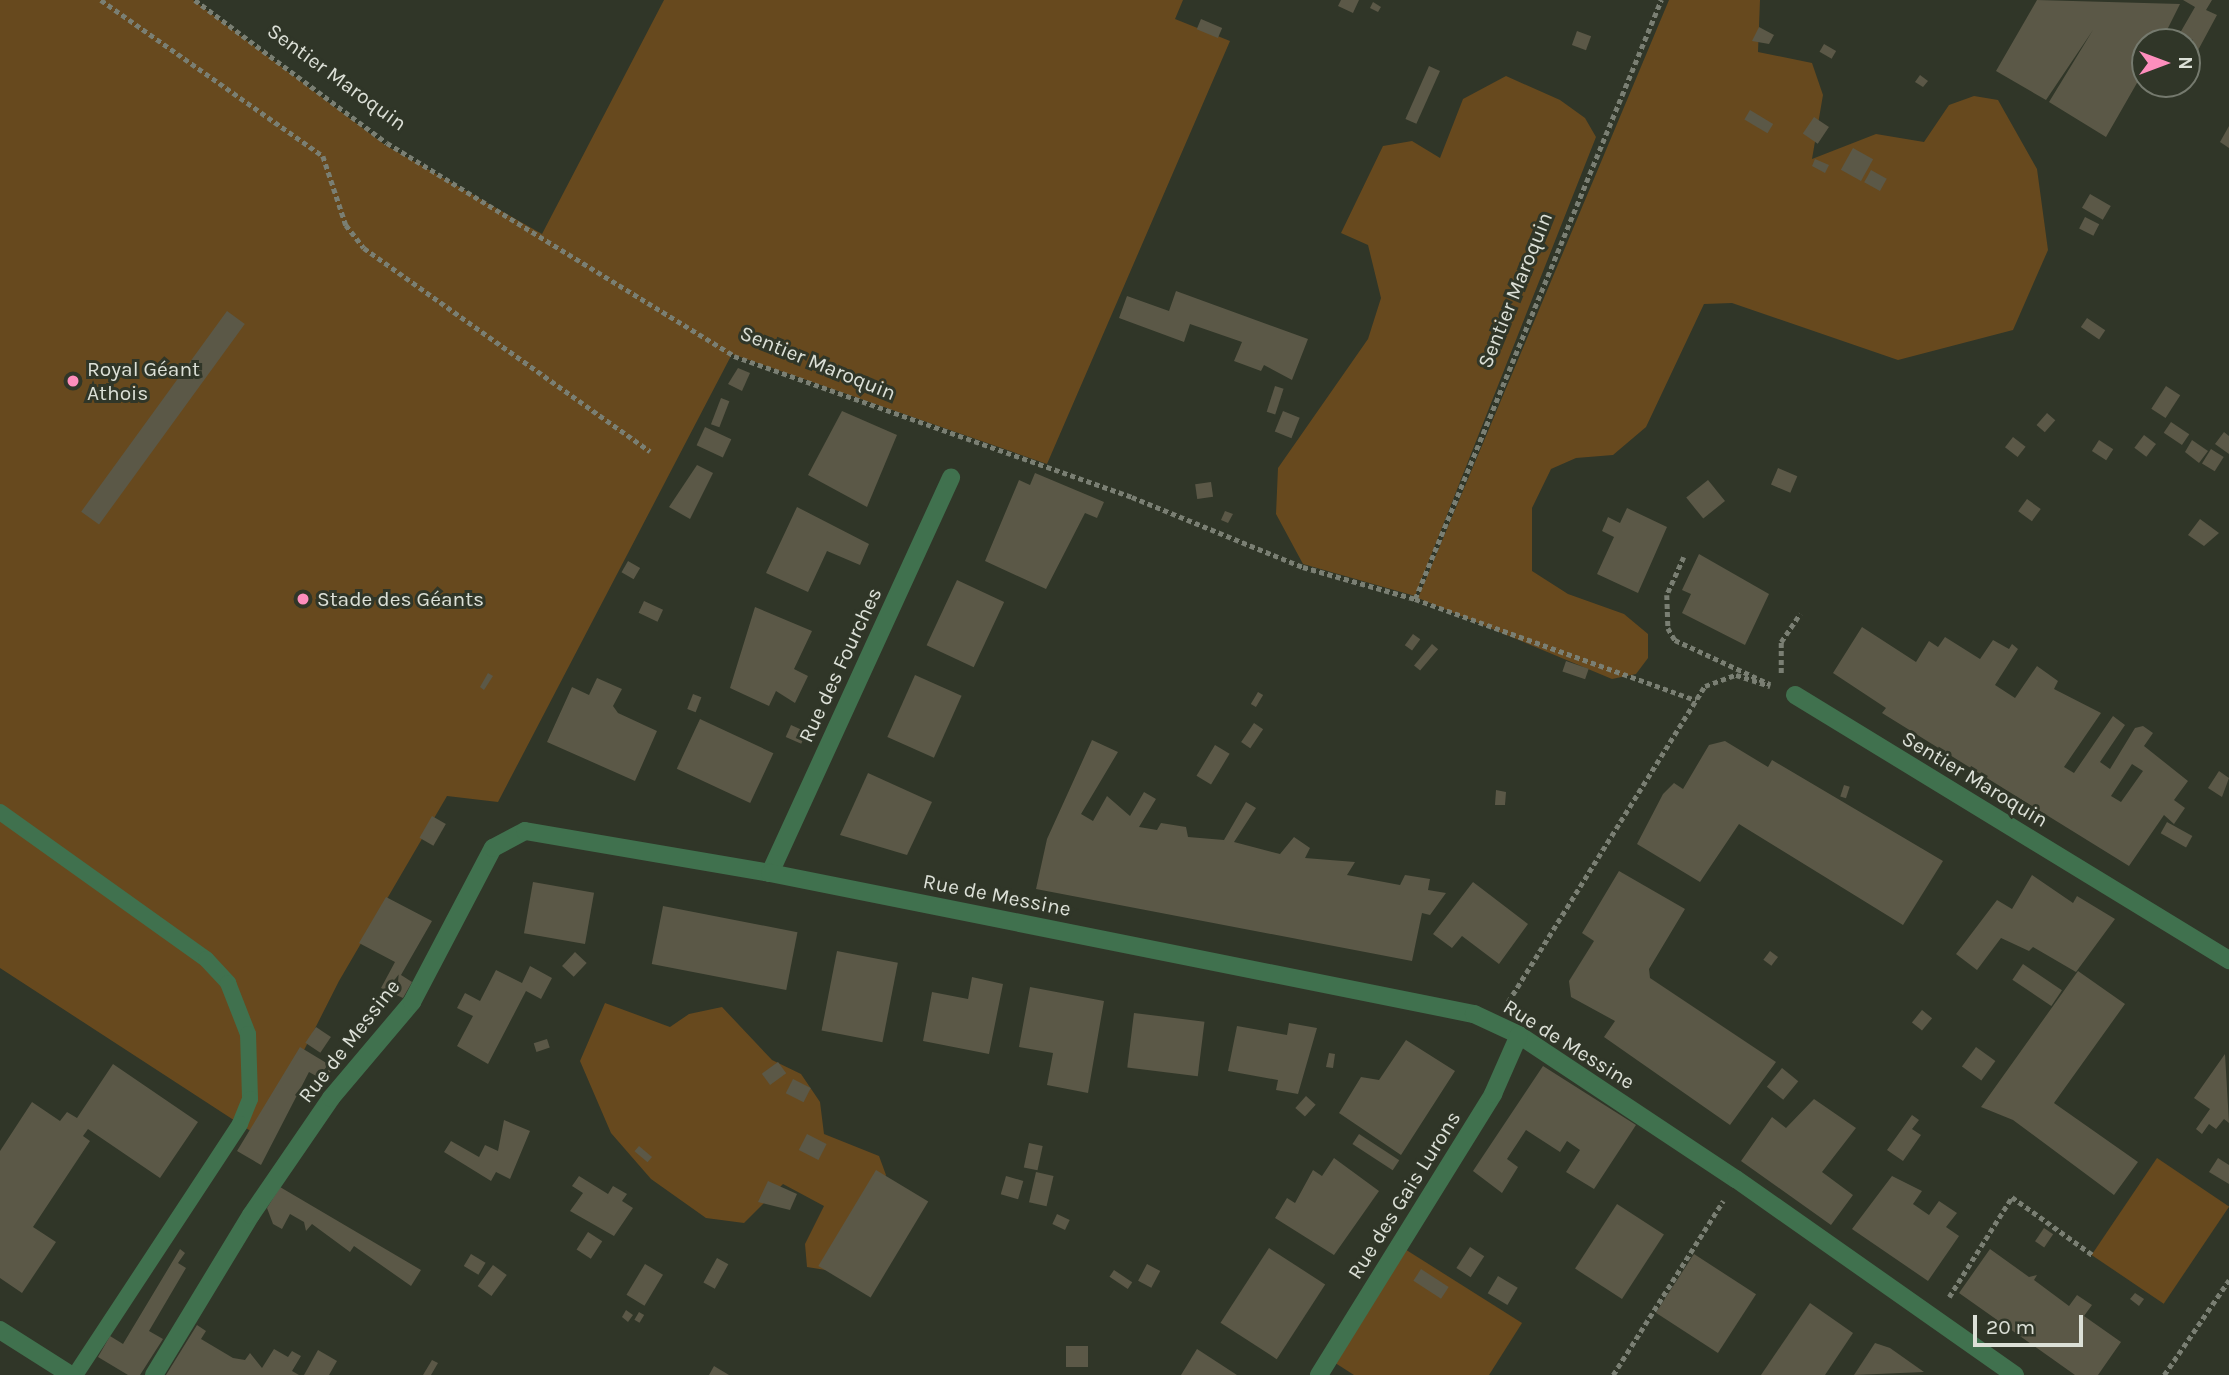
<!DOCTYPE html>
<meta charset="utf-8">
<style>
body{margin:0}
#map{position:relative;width:2229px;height:1375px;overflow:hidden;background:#303628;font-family:Karla,sans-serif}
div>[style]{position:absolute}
.green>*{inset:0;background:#67491e;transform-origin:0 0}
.building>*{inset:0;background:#5b5847;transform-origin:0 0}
.path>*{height:4.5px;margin-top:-2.25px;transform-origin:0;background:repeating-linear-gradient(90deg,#7a7f73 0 5px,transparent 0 8.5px)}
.lane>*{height:16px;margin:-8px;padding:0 8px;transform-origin:8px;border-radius:8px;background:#40714e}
.street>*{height:18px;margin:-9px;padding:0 9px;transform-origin:9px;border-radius:9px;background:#40714e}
.dots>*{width:19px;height:19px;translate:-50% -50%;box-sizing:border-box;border:4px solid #303628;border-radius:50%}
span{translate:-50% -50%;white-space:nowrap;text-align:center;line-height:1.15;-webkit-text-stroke:6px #303628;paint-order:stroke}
.street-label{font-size:21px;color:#dce0d7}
.poi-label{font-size:21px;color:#dce0d7}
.left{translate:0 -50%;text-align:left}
.north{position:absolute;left:2131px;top:28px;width:70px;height:70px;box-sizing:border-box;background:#303628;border:2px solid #757a6e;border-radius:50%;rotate:90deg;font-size:19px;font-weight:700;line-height:28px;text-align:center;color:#dce0d7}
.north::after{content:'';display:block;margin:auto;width:24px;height:32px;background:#fe8ebd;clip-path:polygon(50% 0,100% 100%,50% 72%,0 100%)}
.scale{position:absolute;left:1973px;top:1315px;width:110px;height:32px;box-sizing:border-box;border:4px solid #dce0d7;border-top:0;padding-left:9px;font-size:21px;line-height:24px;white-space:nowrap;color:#dce0d7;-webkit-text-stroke:5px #303628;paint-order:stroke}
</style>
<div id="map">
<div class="green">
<i style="clip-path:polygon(0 0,193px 0,385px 145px,542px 234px,664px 0,1183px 0,1175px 19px,1230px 41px,1047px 464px,732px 354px,498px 802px,447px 796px,339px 981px,260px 1137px,0 968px)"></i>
<i style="clip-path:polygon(1669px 0,1760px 0,1758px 52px,1812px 63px,1823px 95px,1812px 159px,1876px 134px,1924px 142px,1949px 105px,1974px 96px,1998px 100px,2037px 169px,2048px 250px,2013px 330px,1898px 360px,1732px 303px,1704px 304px,1646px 427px,1613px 455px,1576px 458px,1551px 469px,1532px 508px,1532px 571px,1568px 594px,1624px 614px,1648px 634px,1648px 658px,1636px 674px,1612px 679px,1418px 598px)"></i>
<i style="clip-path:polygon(1506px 76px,1560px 100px,1585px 118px,1596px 137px,1415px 596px,1303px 564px,1276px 514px,1278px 468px,1368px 339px,1381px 298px,1368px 245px,1341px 233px,1383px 146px,1412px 141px,1440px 158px,1463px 99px)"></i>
<i style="clip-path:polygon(605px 1003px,670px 1027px,689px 1014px,722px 1007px,772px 1060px,801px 1074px,820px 1102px,824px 1134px,879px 1156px,886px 1175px,832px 1271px,807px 1267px,805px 1244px,824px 1206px,783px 1184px,744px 1223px,706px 1218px,651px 1179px,611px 1133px,580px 1061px)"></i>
<i style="left:2157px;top:1158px;width:87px;height:117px;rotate:34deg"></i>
<i style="clip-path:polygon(1400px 1246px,1522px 1323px,1489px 1375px,1354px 1375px,1329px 1359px)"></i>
</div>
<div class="building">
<i style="clip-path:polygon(1341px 0,1359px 0,1353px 13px,1338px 6px)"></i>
<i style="clip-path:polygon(2037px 0,2180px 4px,2161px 42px,2145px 42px,2145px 69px,2106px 137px,2049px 102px,2093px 30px,2046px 100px,1996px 71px)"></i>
<i style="clip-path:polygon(2183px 0,2212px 0,2206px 10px,2217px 15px,2189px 67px,2193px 40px,2180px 33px,2195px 7px)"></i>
<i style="clip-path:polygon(1373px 2px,1381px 7px,1378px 12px,1370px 8px)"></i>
<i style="left:1201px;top:19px;width:23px;height:11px;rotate:23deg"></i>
<i style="clip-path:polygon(1759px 27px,1774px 35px,1769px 44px,1752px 41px)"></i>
<i style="left:1577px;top:31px;width:15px;height:15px;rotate:20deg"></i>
<i style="left:1824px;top:44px;width:14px;height:9px;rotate:30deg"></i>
<i style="left:1429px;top:66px;width:12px;height:58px;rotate:24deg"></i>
<i style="clip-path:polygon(1920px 75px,1928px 81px,1923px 87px,1915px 82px)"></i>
<i style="left:1750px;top:110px;width:27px;height:11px;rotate:31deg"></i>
<i style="left:1814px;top:117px;width:18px;height:20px;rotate:34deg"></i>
<i style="clip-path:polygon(2229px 126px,2229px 148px,2220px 142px)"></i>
<i style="left:1853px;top:148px;width:23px;height:25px;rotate:29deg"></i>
<i style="clip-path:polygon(1815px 159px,1829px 165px,1825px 173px,1812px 166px)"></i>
<i style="left:1871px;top:170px;width:18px;height:14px;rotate:29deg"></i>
<i style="left:2090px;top:194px;width:24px;height:16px;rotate:30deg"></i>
<i style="left:2085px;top:217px;width:16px;height:13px;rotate:27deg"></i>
<i style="clip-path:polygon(1176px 291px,1308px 339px,1292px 380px,1264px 365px,1261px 371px,1234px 361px,1242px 342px,1190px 324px,1184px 342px,1119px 318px,1127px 296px,1169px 311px)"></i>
<i style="left:227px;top:311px;width:22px;height:248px;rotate:36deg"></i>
<i style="left:2087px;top:318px;width:22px;height:11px;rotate:34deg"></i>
<i style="clip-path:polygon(738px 368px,750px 373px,742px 391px,728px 384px)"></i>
<i style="left:1275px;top:386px;width:9px;height:27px;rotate:18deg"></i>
<i style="left:2166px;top:386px;width:17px;height:27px;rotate:33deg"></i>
<i style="left:721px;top:398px;width:9px;height:28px;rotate:21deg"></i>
<i style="clip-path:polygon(842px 411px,897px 435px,867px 507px,808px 475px)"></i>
<i style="left:1283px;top:411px;width:18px;height:22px;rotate:22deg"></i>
<i style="left:2047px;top:413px;width:11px;height:16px;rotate:41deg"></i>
<i style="left:2171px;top:422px;width:22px;height:13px;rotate:34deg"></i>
<i style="left:705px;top:427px;width:29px;height:20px;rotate:25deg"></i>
<i style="clip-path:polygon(2224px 432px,2229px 436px,2229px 454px,2215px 444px)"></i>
<i style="left:2144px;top:435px;width:15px;height:16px;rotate:37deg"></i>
<i style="left:2013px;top:437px;width:16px;height:13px;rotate:38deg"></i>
<i style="left:2099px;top:440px;width:17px;height:13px;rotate:33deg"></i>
<i style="clip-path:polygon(2192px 440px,2208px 451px,2199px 463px,2185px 452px)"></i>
<i style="left:2211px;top:449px;width:15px;height:17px;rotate:32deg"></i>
<i style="clip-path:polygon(697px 465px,713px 473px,690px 519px,669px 507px)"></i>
<i style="left:1778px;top:468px;width:21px;height:18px;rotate:23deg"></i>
<i style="clip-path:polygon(1035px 473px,1104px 502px,1097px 518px,1085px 513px,1046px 589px,985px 561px,1019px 480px,1030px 485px)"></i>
<i style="left:1708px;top:480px;width:27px;height:28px;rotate:51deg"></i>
<i style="left:1211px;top:482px;width:15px;height:16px;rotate:82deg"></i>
<i style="left:2027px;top:499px;width:17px;height:15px;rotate:36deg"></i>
<i style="clip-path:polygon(797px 507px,869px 544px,860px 565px,827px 551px,808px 592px,766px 573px)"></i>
<i style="clip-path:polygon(1627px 508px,1667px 527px,1638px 593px,1597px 574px,1614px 537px,1602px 531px,1608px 517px,1620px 523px)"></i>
<i style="clip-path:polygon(1225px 511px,1233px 514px,1228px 523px,1221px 520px)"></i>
<i style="clip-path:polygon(2200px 519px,2219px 533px,2204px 546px,2188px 535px)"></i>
<i style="clip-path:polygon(1699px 554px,1769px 594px,1745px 645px,1682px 613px,1691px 594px,1682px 590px)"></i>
<i style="left:628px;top:561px;width:14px;height:13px;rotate:30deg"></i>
<i style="left:957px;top:580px;width:52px;height:72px;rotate:25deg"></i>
<i style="left:644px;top:601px;width:21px;height:13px;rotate:25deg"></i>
<i style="clip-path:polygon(755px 607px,812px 631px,794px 669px,808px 676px,795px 703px,776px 691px,769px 706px,730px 688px)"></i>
<i style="clip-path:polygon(evenodd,1862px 627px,1916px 662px,1929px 641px,1938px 647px,1945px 637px,1980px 659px,1993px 640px,2009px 649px,2012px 644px,2018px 649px,1995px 685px,2015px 698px,2037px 666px,2058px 681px,2054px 689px,2101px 713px,2064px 767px,2074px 773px,2113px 716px,2125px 725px,2100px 762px,2110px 769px,2135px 728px,2143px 726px,2153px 733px,2144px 746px,2188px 781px,2174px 800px,2185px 808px,2174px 824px,2164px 815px,2129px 866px,1882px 713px,1886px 708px,1833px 673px,1862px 627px,2132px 764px,2143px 771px,2121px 802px,2111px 796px,2132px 764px)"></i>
<i style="left:1413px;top:634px;width:9px;height:14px;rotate:36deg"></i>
<i style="left:1432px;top:644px;width:8px;height:28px;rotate:40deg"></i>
<i style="left:1566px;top:661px;width:24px;height:11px;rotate:19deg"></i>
<i style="clip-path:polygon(488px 673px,493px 676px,484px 690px,480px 687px)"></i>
<i style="left:915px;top:675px;width:51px;height:68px;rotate:24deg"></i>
<i style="clip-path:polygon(597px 678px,622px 689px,613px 706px,618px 713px,657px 731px,635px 781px,547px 742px,572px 687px,589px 695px)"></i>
<i style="left:1258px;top:692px;width:6px;height:14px;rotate:31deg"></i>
<i style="left:693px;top:694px;width:9px;height:16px;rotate:21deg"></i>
<i style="left:700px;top:719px;width:81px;height:55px;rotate:25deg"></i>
<i style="left:1254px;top:723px;width:11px;height:23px;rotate:34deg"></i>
<i style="left:791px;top:725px;width:17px;height:13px;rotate:24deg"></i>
<i style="clip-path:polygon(1092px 740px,1118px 752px,1081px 814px,1093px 821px,1107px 796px,1130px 816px,1144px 792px,1156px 799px,1139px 827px,1157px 830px,1161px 823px,1186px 827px,1188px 837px,1224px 840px,1246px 802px,1256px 808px,1234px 842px,1280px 854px,1294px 837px,1310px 848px,1305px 858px,1355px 862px,1347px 875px,1400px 885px,1405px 875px,1430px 879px,1428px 890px,1446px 893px,1430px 915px,1422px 913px,1412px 961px,1036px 889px,1047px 839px)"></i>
<i style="clip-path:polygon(1725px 741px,1768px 767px,1772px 760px,1943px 861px,1903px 925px,1739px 824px,1700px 882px,1637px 844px,1663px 794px,1674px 783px,1683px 789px,1709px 745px)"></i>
<i style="left:1215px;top:745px;width:17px;height:36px;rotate:31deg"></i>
<i style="clip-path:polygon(2219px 771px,2229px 778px,2222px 797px,2208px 788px)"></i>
<i style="clip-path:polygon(868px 773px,932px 802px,907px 855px,840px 835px)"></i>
<i style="left:1844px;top:785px;width:6px;height:12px;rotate:18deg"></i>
<i style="clip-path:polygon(1496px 790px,1506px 792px,1505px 805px,1495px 805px)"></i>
<i style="left:432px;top:816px;width:16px;height:25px;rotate:30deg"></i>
<i style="left:2167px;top:822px;width:29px;height:13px;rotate:29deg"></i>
<i style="clip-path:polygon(1619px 871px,1685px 909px,1649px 969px,1650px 978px,1776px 1062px,1730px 1125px,1604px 1037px,1615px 1021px,1571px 997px,1569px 981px,1594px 941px,1582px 933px)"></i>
<i style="clip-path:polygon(2032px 875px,2073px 903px,2077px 896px,2115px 919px,2076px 972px,2033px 947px,2029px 951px,2001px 938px,1977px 970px,1956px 954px,1997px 900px,2012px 909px)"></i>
<i style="left:533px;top:882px;width:62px;height:52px;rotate:10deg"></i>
<i style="clip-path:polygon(1473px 882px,1528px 924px,1499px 964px,1462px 936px,1452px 948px,1433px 934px)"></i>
<i style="clip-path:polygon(386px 897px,432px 921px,401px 975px,412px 982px,403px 998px,381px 988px,395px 962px,359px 943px)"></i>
<i style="left:663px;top:906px;width:137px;height:59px;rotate:11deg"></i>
<i style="left:837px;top:951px;width:62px;height:81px;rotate:11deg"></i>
<i style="left:1770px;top:951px;width:10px;height:11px;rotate:37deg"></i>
<i style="left:575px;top:952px;width:16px;height:19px;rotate:43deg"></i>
<i style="left:2023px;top:964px;width:47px;height:19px;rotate:34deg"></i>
<i style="clip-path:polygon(530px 966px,552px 978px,541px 999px,526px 991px,488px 1064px,457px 1046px,473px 1016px,457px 1008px,465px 993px,480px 1001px,496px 970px,522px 983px)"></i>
<i style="clip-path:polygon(2078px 971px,2125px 1004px,2054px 1103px,2138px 1162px,2114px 1195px,2013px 1120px,1981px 1107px)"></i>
<i style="clip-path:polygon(972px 977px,1003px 984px,989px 1054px,923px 1041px,932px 992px,968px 999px)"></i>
<i style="clip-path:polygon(1030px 987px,1104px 1001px,1088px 1093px,1047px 1085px,1053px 1053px,1019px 1047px)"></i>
<i style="left:1922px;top:1010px;width:13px;height:16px;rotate:39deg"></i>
<i style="left:1134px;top:1013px;width:71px;height:55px;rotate:7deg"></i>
<i style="clip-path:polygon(1289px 1023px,1317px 1028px,1298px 1094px,1276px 1090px,1278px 1080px,1228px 1071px,1237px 1026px,1287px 1035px)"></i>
<i style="left:316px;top:1027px;width:18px;height:19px;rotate:34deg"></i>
<i style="left:547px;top:1039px;width:9px;height:14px;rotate:72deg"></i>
<i style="clip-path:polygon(1406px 1040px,1455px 1071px,1401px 1155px,1339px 1113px,1361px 1077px,1379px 1080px)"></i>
<i style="clip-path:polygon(300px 1047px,333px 1067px,325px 1081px,309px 1072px,261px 1165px,237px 1151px)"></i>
<i style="left:1976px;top:1047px;width:24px;height:24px;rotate:36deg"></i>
<i style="clip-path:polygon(1329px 1053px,1335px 1054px,1333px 1068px,1326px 1067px)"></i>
<i style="clip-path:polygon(2225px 1054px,2229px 1123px,2224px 1119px,2216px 1129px,2209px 1124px,2202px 1134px,2196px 1129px,2210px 1109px,2194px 1098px)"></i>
<i style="left:778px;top:1062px;width:14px;height:20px;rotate:54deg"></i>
<i style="clip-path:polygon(113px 1064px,198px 1122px,160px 1178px,88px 1129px,83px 1136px,90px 1141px,33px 1227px,56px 1242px,22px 1293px,0 1278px,0 1151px,32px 1102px,60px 1121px,67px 1112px,77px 1118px)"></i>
<i style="clip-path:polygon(1543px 1066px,1636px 1125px,1594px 1189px,1566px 1172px,1580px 1150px,1567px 1141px,1560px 1152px,1526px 1130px,1507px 1159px,1518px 1167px,1502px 1193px,1473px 1171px)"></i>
<i style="left:1782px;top:1068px;width:21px;height:24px;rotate:39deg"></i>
<i style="left:793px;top:1079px;width:20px;height:16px;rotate:27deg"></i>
<i style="left:1306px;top:1096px;width:13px;height:16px;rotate:42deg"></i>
<i style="clip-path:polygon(1814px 1099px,1856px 1128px,1822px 1172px,1853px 1195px,1831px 1225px,1741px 1161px,1772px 1117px,1786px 1128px)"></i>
<i style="clip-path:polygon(1912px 1115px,1919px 1120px,1912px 1129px,1921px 1135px,1903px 1161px,1887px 1150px)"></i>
<i style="clip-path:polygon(504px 1120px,530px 1131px,510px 1179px,496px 1172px,491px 1181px,444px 1152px,451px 1141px,479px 1157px,485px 1145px,498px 1151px)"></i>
<i style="left:807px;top:1134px;width:22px;height:18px;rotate:27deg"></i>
<i style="left:1359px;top:1134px;width:48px;height:12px;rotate:33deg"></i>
<i style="left:1029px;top:1143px;width:14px;height:25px;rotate:12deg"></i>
<i style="left:639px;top:1146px;width:17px;height:7px;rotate:40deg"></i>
<i style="clip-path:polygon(1334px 1158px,1379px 1191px,1334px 1255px,1275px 1218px,1287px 1198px,1295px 1203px,1313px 1170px,1322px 1176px)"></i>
<i style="clip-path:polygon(2218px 1158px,2229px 1165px,2229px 1184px,2209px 1172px)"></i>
<i style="left:876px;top:1170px;width:61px;height:112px;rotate:31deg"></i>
<i style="left:1036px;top:1172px;width:18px;height:31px;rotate:13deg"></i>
<i style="clip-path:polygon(579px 1176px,608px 1194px,613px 1186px,627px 1194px,622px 1201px,633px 1208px,614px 1236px,570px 1211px,583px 1193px,572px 1186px)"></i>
<i style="left:1006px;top:1176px;width:18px;height:19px;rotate:16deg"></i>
<i style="clip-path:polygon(1892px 1176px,1922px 1191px,1913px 1204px,1929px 1215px,1939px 1201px,1957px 1213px,1946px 1227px,1959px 1236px,1928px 1281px,1852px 1229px)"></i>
<i style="clip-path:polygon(768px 1181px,797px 1194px,790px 1210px,758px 1202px)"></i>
<i style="clip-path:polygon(280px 1187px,421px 1270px,411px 1286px,354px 1246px,350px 1252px,312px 1224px,306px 1231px,304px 1222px,290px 1214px,282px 1229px,273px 1224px,267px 1208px)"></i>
<i style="left:1617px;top:1204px;width:56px;height:77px;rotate:33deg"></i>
<i style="left:1057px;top:1214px;width:14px;height:11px;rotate:25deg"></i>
<i style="left:2044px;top:1228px;width:11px;height:16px;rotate:34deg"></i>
<i style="left:588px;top:1232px;width:17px;height:21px;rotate:33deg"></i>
<i style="left:1470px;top:1247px;width:17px;height:25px;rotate:33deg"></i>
<i style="left:1269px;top:1248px;width:67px;height:89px;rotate:33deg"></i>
<i style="clip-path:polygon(180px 1249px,185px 1253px,178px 1263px,186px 1268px,149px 1331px,163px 1339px,140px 1375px,128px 1375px,98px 1357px,110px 1336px,123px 1344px)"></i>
<i style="clip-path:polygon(1990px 1249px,2029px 1277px,2037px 1275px,2034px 1280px,2069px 1306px,2077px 1295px,2092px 1305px,2084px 1316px,2121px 1342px,2098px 1375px,2075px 1375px,1959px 1293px)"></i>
<i style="left:471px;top:1254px;width:17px;height:14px;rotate:31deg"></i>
<i style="left:1694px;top:1254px;width:74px;height:70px;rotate:33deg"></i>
<i style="left:717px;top:1258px;width:13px;height:28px;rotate:29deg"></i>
<i style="left:645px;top:1264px;width:21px;height:36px;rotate:31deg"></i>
<i style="left:1147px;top:1264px;width:15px;height:19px;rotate:28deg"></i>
<i style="left:493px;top:1265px;width:17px;height:26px;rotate:36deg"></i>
<i style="left:1421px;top:1269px;width:33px;height:14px;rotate:33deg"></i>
<i style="left:1114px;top:1270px;width:22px;height:8px;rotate:34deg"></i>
<i style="left:1498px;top:1276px;width:23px;height:20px;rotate:31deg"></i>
<i style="clip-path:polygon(2135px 1293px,2144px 1299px,2139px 1306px,2130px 1299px)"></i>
<i style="clip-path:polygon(1810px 1303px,1853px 1333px,1825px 1375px,1761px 1375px)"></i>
<i style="clip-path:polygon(626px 1310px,633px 1315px,628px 1322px,622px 1317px)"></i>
<i style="left:639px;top:1312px;width:6px;height:9px;rotate:31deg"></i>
<i style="clip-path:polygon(197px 1325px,206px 1331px,201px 1339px,233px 1358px,245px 1360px,250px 1353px,262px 1368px,274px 1349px,288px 1357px,292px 1351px,301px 1356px,292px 1371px,299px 1375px,166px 1375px)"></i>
<i style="clip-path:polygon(1875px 1343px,1890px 1348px,1924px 1372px,1854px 1375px)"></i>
<i style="left:1088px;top:1346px;width:21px;height:22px;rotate:90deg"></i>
<i style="clip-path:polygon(1197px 1349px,1237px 1375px,1181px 1375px)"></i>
<i style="clip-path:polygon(318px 1350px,337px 1361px,329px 1375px,304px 1375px)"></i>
<i style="clip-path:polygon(432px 1360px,438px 1363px,431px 1375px,423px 1375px)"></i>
<i style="clip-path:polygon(714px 1366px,729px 1375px,709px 1375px)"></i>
</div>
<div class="path">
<i style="left:101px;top:0;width:271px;rotate:35.1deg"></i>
<i style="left:323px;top:156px;width:73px;rotate:71.6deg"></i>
<i style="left:346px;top:225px;width:29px;rotate:52deg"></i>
<i style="left:364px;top:248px;width:351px;rotate:35.4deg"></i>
<i style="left:195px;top:0;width:239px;rotate:36.7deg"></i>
<i style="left:387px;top:143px;width:407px;rotate:31.5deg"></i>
<i style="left:734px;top:356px;width:422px;rotate:19.5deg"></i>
<i style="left:1132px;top:497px;width:185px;rotate:22.3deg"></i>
<i style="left:1303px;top:567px;width:116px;rotate:15.9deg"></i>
<i style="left:1415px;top:599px;width:299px;rotate:19.8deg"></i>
<i style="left:1684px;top:557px;width:42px;rotate:114.1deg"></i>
<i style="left:1667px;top:595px;width:33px;rotate:88deg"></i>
<i style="left:1668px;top:628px;width:14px;rotate:60deg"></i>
<i style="left:1675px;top:640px;width:105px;rotate:24.9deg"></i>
<i style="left:1415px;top:599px;width:648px;rotate:-67.67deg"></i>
<i style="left:1781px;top:673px;width:31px;rotate:-90deg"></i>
<i style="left:1781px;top:642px;width:34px;rotate:-56deg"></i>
<i style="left:1508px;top:1002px;width:372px;rotate:-58.1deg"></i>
<i style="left:1705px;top:686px;width:33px;rotate:-20deg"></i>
<i style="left:1736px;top:675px;width:36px;rotate:18deg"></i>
<i style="left:1949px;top:1297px;width:118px;rotate:-57.8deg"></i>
<i style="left:2012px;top:1197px;width:101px;rotate:35.7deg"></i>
<i style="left:1613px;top:1375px;width:206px;rotate:-57.7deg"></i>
<i style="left:2164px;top:1375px;width:115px;rotate:-55.6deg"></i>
</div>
<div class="lane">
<i style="left:0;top:812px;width:253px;rotate:35.5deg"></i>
<i style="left:206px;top:959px;width:33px;rotate:47deg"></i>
<i style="left:228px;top:983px;width:55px;rotate:68.6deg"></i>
<i style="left:248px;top:1034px;width:65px;rotate:88.2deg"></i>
<i style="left:250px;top:1099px;width:27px;rotate:112deg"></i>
<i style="left:240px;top:1124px;width:300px;rotate:123.3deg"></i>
</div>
<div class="street">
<i style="left:1795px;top:695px;width:509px;rotate:31.41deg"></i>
<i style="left:770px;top:873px;width:435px;rotate:-65.4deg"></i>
<i style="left:0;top:1330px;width:84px;rotate:32.4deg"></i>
<i style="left:154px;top:1375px;width:187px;rotate:-58.8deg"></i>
<i style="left:251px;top:1215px;width:142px;rotate:-55.6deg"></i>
<i style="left:331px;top:1098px;width:126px;rotate:-49.8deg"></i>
<i style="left:412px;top:1002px;width:174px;rotate:-62.3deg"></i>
<i style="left:493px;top:848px;width:36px;rotate:-28deg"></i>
<i style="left:525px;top:831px;width:249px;rotate:9.7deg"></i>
<i style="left:770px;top:873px;width:718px;rotate:11.33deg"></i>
<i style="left:1474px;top:1014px;width:50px;rotate:25deg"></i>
<i style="left:1519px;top:1035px;width:260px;rotate:33.6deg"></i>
<i style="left:1736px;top:1179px;width:341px;rotate:35.1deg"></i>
<i style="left:1319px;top:1375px;width:331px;rotate:-58.2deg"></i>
<i style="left:1493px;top:1094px;width:64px;rotate:-66.2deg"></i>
</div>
<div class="dots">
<i style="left:73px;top:381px;background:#fe8ebd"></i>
<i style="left:303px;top:599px;background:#fe8ebd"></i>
</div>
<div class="street-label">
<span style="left:337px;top:77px;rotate:36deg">Sentier Maroquin</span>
<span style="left:1515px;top:290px;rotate:-68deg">Sentier Maroquin</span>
<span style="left:818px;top:363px;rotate:22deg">Sentier Maroquin</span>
<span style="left:840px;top:665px;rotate:-65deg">Rue des Fourches</span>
<span style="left:1975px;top:779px;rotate:31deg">Sentier Maroquin</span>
<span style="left:997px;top:895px;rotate:11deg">Rue de Messine</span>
<span style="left:349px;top:1041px;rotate:-52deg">Rue de Messine</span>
<span style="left:1569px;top:1044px;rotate:32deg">Rue de Messine</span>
<span style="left:1404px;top:1195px;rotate:-58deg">Rue des Gais Lurons</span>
</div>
<div class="poi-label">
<span class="left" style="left:87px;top:381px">Royal Géant<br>Athois</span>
<span class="left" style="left:317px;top:599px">Stade des Géants</span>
</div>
<div class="north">N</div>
<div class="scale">20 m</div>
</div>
